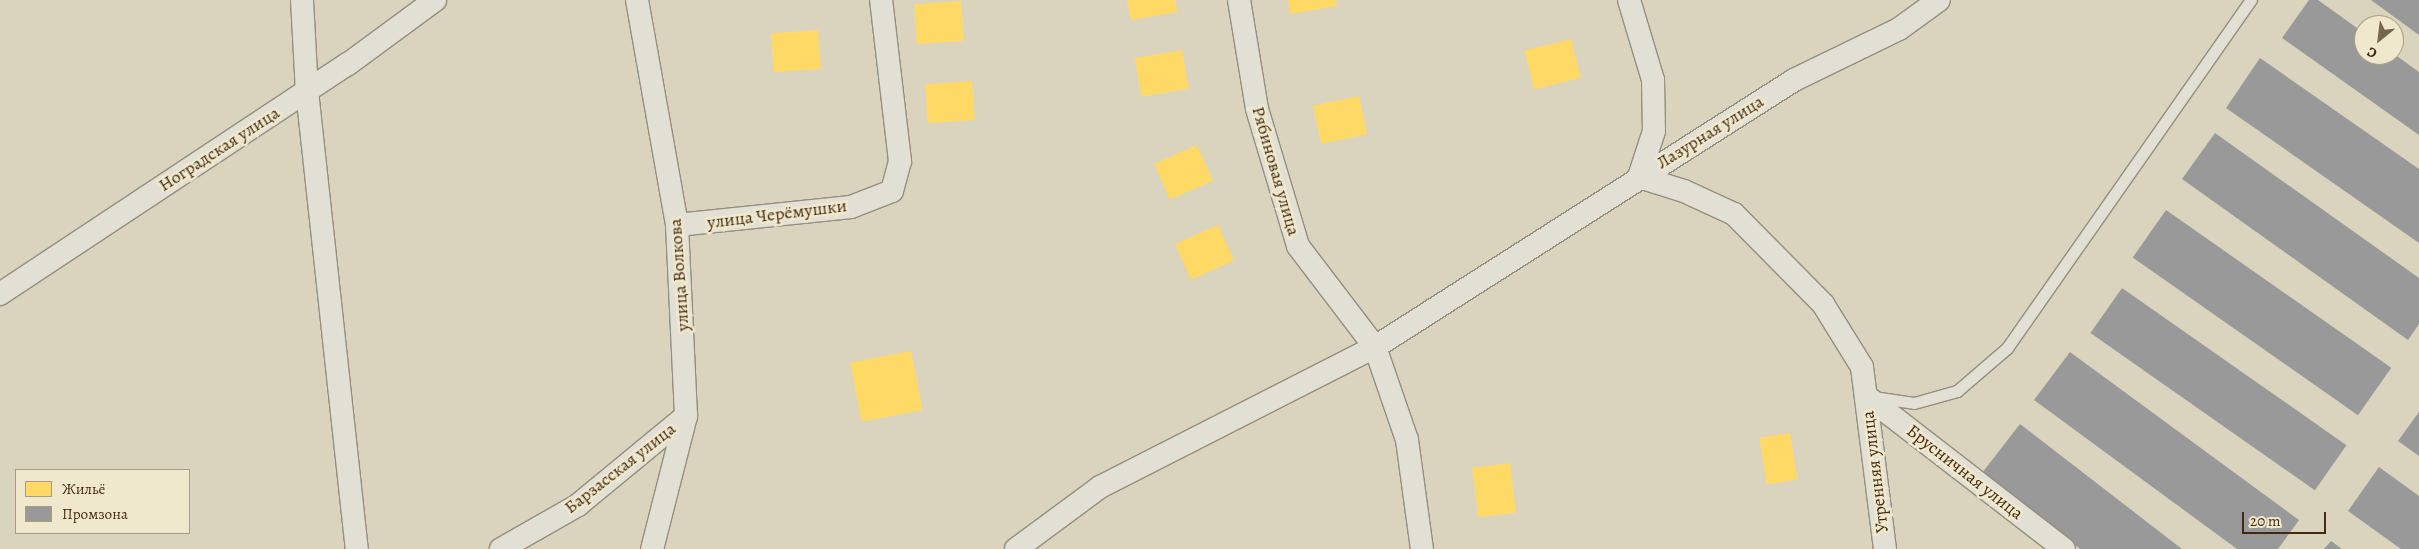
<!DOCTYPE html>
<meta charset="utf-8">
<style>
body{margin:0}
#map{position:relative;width:2419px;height:549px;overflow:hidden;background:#dad4be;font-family:Alegreya,serif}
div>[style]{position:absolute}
.homes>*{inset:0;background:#ffd966;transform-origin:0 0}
.industry>*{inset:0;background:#999;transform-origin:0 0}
.roads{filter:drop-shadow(1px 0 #948e7e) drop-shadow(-1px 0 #948e7e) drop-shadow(0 1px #948e7e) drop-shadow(0 -1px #948e7e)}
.service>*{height:11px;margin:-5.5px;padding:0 5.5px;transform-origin:5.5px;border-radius:5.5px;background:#e2e0d4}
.minor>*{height:22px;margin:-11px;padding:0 11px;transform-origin:11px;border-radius:11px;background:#e2e0d4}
span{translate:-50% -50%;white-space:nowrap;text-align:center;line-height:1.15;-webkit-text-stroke:5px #efe8cd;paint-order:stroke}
.street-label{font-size:18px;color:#422a12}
.legend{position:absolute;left:15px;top:469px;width:175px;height:65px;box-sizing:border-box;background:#efe8cd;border:1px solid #aa9c82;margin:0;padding:6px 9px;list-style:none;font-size:15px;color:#422a12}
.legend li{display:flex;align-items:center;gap:10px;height:25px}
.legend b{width:25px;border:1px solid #aa9c82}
.north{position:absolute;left:2354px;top:15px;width:50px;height:50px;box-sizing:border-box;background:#efe8cd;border:1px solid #aa9c82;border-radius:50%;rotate:209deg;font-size:14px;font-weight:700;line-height:20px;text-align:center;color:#422a12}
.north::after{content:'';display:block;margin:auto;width:18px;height:22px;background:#77664e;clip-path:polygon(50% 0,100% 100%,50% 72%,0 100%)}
.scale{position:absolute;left:2242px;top:512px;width:84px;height:22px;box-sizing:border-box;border:2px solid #422a12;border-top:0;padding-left:6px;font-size:15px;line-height:18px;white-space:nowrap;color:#422a12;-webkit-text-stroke:4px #efe8cd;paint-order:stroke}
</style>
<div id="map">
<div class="homes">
<i style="clip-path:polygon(1127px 0,1175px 0,1177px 12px,1131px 20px)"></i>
<i style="clip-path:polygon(1288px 0,1336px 0,1337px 6px,1290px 14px)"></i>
<i style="left:961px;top:1px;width:40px;height:47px;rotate:86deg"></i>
<i style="left:818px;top:30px;width:39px;height:47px;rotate:86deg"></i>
<i style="left:1571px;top:39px;width:40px;height:48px;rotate:76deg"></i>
<i style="left:1182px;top:50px;width:39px;height:48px;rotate:80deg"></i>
<i style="left:972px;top:81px;width:39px;height:47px;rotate:86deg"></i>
<i style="left:1359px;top:96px;width:39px;height:47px;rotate:78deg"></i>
<i style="left:1197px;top:145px;width:39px;height:47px;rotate:66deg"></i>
<i style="left:1218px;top:225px;width:39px;height:47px;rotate:66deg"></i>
<i style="left:911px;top:351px;width:60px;height:62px;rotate:79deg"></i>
<i style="left:1790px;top:433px;width:47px;height:31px;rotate:81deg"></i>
<i style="left:1510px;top:463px;width:50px;height:38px;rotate:83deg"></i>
</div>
<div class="industry">
<i style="clip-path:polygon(2309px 0,2318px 0,2364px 33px,2364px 55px,2394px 54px,2419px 72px,2419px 135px,2282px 38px)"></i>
<i style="clip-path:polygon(2371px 0,2419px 0,2419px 35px)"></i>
<i style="clip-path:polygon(2260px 58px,2419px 169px,2419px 243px,2226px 108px)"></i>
<i style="clip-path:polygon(2215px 133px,2419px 278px,2419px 324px,2408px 340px,2182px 179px)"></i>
<i style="left:2166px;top:210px;width:275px;height:58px;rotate:35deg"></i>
<i style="left:2122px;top:288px;width:274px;height:55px;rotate:35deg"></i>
<i style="clip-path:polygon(2070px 352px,2299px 520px,2278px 549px,2237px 549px,2034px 400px)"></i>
<i style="clip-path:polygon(2419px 412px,2419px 456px,2398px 441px)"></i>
<i style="clip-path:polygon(2020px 424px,2182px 549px,2080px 549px,1982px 473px)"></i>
<i style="clip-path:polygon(2379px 467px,2419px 496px,2419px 549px,2401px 549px,2348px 511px)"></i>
<i style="clip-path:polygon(2331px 541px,2342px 549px,2324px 549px)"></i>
</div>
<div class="roads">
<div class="service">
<i style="left:1873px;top:397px;width:41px;rotate:8.3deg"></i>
<i style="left:1914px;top:403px;width:45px;rotate:-15.6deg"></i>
<i style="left:1957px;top:391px;width:66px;rotate:-40.7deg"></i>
<i style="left:2007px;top:348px;width:425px;rotate:-55deg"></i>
</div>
<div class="minor">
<i style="left:302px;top:0;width:91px;rotate:86.9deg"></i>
<i style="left:307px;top:91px;width:461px;rotate:83.8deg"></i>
<i style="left:637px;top:0;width:229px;rotate:79.9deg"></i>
<i style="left:677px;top:225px;width:191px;rotate:87.3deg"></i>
<i style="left:686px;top:416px;width:137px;rotate:104.3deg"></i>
<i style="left:1239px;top:0;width:110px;rotate:80.6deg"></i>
<i style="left:1257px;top:109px;width:143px;rotate:73.3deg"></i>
<i style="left:1298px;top:246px;width:127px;rotate:52.7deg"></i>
<i style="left:1375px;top:347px;width:98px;rotate:71deg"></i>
<i style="left:1407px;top:440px;width:110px;rotate:82.2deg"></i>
<i style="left:1629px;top:0;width:84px;rotate:73.3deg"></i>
<i style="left:1653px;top:80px;width:51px;rotate:88.9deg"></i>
<i style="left:1654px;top:131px;width:48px;rotate:108.1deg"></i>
<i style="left:1639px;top:177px;width:47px;rotate:17.3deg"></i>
<i style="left:1684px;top:191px;width:55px;rotate:24.7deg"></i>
<i style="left:1734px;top:214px;width:127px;rotate:45.3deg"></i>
<i style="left:1823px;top:304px;width:74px;rotate:58.2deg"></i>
<i style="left:1862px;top:367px;width:183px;rotate:82.8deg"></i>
<i style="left:677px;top:225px;width:175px;rotate:-5.9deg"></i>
<i style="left:851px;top:207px;width:44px;rotate:-21.3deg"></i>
<i style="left:892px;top:191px;width:31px;rotate:-75deg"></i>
<i style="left:900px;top:161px;width:162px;rotate:-96.7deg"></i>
<i style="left:0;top:294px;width:417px;rotate:-33.5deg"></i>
<i style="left:348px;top:64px;width:108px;rotate:-36.3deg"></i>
<i style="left:1866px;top:396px;width:250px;rotate:37.7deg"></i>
<i style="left:501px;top:549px;width:89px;rotate:-29.7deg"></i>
<i style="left:578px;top:505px;width:140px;rotate:-39.5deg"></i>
<i style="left:1016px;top:549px;width:104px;rotate:-36.4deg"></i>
<i style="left:1100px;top:487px;width:309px;rotate:-27deg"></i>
<i style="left:1375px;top:347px;width:497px;rotate:-32.5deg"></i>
<i style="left:1794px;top:80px;width:117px;rotate:-25.9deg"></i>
<i style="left:1899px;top:29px;width:49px;rotate:-35.9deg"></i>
</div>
</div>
<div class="street-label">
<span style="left:1710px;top:132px;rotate:-32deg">Лазурная улица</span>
<span style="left:219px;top:149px;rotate:-33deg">Ноградская улица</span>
<span style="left:1276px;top:171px;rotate:74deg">Рябиновая улица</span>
<span style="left:777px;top:214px;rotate:-7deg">улица Черёмушки</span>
<span style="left:679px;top:275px;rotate:-94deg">улица Волкова</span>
<span style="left:620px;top:468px;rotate:-38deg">Барзасская улица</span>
<span style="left:1875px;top:472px;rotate:-97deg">Утренняя улица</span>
<span style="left:1965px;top:472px;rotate:38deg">Брусничная улица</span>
</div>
<ul class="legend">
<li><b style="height:14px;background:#ffd966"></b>Жильё</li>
<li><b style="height:14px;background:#999"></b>Промзона</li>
</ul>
<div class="north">С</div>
<div class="scale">20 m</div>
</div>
